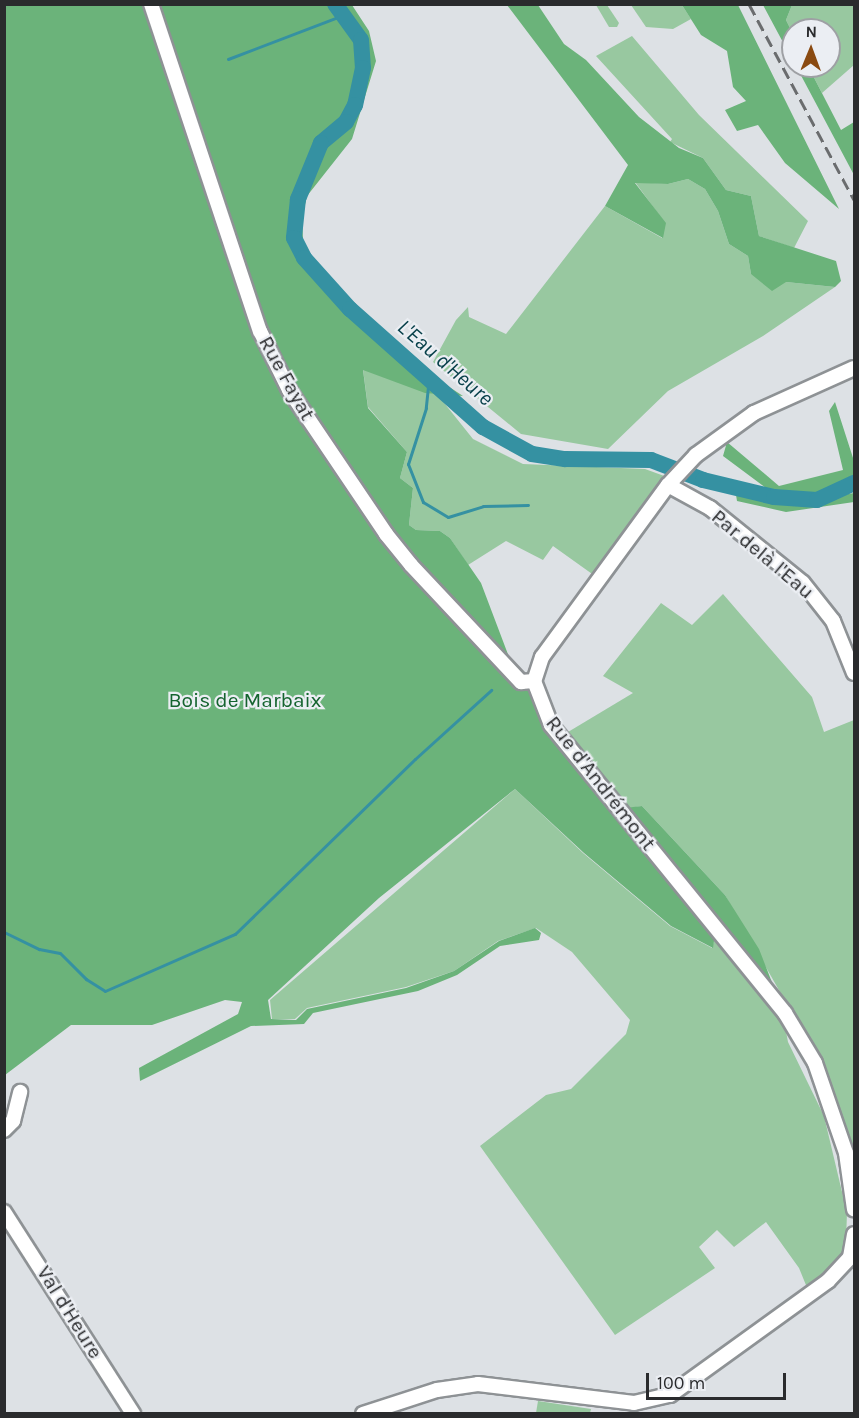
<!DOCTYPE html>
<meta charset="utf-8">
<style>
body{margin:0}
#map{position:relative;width:859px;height:1418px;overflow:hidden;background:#dde1e5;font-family:Karla,sans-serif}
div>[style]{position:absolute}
.green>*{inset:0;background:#98c8a0}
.forest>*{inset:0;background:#6bb37a}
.stream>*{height:3px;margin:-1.5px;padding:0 1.5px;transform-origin:1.5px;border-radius:1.5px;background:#3591a2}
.river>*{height:16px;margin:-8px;padding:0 8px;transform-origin:8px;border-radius:8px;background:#3591a2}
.roads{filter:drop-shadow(2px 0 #8e9295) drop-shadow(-2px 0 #8e9295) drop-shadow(0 2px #8e9295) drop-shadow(0 -2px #8e9295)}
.minor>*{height:14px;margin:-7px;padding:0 7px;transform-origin:7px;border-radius:7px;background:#fff}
.rail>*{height:3px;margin-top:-1.5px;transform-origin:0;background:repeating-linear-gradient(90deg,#6a6c6e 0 12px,transparent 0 18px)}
span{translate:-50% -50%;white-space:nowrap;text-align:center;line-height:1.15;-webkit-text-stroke:4.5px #ebeef3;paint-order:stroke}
.street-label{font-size:21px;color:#2a2b2d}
.park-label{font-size:21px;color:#15642f}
.water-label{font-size:22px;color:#063f49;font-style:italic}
.frame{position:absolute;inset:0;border:6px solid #2a2b2d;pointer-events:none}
.north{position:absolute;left:781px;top:18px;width:60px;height:60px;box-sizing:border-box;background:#ebeef3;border:2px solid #9ea0a4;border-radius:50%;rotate:1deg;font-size:16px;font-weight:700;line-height:24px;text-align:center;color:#2a2b2d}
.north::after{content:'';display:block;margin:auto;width:21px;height:27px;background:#8a4a11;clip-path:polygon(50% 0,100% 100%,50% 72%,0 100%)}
.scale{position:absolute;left:646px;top:1373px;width:140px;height:27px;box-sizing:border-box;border:3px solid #2a2b2d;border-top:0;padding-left:8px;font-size:18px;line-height:21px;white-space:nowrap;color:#2a2b2d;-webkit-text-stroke:4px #ebeef3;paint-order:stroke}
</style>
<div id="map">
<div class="green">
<i style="clip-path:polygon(596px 5px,607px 5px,619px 23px,617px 27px,609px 27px)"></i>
<i style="clip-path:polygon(631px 5px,682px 5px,691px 19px,673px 29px,646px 27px)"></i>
<i style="clip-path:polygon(792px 5px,854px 5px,854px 65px,822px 93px,808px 66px,829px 66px,829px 30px,793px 30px,793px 34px,786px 20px)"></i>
<i style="clip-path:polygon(632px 36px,699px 115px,808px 221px,794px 248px,759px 236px,751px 196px,726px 190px,703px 158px,670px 142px,672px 139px,596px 56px)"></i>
<i style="clip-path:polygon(688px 179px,705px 189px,718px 211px,729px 244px,748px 256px,751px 274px,786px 282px,835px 287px,763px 336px,668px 391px,608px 449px,521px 434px,433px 362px,456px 320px,468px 307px,469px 317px,506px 334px,605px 206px,662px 238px,665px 223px,635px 182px,668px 184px)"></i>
<i style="clip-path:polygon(363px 369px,437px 394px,473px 439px,523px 464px,645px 469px,667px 477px,595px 576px,553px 546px,543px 560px,506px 541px,468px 565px,450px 538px,440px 531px,416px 530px,409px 525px,413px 488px,400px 478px,407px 452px,368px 407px)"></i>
<i style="clip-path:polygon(723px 594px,812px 697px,824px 732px,854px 720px,854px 1173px,805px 1036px,725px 895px,642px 806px,623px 809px,563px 735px,633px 693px,603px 676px,661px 603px,692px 625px)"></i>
<i style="clip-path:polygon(515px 789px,583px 853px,670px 926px,712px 948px,714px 941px,719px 941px,785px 1026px,788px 1042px,824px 1116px,847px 1213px,846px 1241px,838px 1263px,808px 1290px,799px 1268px,766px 1222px,734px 1247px,717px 1230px,699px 1247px,715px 1268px,615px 1335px,480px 1146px,546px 1095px,571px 1089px,626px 1034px,630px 1020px,572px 952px,536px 928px,498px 941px,454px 971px,406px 987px,307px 1008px,295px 1019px,272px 1019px,270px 1000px)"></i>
<i style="clip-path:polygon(538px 1401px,591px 1409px,590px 1413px,536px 1413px)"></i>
</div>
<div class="forest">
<i style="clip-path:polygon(5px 5px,352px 5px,369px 31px,376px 61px,352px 139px,307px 196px,302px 218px,303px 239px,313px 278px,369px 334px,463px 396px,425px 393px,363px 370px,368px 408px,407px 452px,400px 478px,413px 488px,409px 525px,416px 530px,440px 531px,450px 538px,481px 583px,509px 657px,559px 745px,615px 809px,642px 806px,725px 895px,759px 949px,773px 985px,729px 939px,714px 941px,713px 948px,671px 926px,584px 853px,515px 789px,379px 898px,268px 1000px,271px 1019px,296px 1020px,307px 1009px,406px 988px,454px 971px,499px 941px,535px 928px,541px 933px,539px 940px,500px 946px,457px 975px,418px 991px,313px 1013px,304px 1024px,251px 1026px,140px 1081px,139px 1068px,238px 1014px,242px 1002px,225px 1000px,152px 1025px,71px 1025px,5px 1075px)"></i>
<i style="clip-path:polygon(507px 5px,538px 5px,564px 44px,586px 60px,639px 117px,679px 148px,703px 158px,726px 190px,751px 196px,759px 236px,836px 261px,841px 281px,835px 287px,786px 282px,772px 291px,751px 274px,748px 256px,729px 244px,718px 211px,705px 189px,688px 179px,668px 184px,635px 183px,666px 223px,663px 238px,605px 206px,628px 165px)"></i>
<i style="clip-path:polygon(682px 5px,738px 5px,839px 209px,785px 163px,758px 125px,737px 131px,725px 110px,746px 101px,733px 87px,727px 51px,701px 35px)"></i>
<i style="clip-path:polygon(763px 5px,792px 5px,786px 20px,793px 34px,793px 61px)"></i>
<i style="clip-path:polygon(796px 66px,808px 66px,841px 130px,854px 122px,854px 175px)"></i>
<i style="clip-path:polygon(835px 402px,854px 461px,854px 487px,842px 486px,814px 495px,774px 494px,723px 456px,727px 442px,779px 486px,843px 470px,829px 411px)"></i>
<i style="clip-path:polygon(854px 493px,854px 502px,786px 512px,737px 501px,736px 495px,792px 504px)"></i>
</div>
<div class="stream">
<i style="left:228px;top:59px;width:123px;rotate:-20.9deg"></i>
<i style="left:429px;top:377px;width:31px;rotate:96deg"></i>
<i style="left:426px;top:408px;width:59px;rotate:107.8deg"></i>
<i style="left:408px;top:464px;width:41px;rotate:68.5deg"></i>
<i style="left:423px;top:502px;width:29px;rotate:31deg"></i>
<i style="left:448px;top:517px;width:37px;rotate:-17deg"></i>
<i style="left:483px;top:506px;width:45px;rotate:-1.3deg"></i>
<i style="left:4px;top:932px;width:39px;rotate:26deg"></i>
<i style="left:39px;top:949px;width:21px;rotate:11deg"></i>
<i style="left:60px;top:953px;width:37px;rotate:45deg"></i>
<i style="left:86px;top:979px;width:22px;rotate:32deg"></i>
<i style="left:105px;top:991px;width:142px;rotate:-23.7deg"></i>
<i style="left:235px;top:934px;width:251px;rotate:-44.2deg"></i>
<i style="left:415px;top:759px;width:103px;rotate:-42.2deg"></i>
</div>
<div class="river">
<i style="left:335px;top:4px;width:44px;rotate:54.2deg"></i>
<i style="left:361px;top:40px;width:28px;rotate:86deg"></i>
<i style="left:363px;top:68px;width:38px;rotate:102deg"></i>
<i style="left:355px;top:105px;width:19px;rotate:118deg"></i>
<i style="left:346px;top:122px;width:33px;rotate:140deg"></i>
<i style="left:321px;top:143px;width:61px;rotate:112.3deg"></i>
<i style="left:298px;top:199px;width:39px;rotate:96deg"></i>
<i style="left:294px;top:238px;width:22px;rotate:63deg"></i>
<i style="left:304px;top:258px;width:69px;rotate:48deg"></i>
<i style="left:350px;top:309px;width:178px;rotate:41.6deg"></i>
<i style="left:483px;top:427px;width:56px;rotate:28.9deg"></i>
<i style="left:532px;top:454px;width:33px;rotate:9deg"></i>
<i style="left:565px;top:459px;width:86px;rotate:0.7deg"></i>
<i style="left:651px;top:460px;width:56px;rotate:21deg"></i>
<i style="left:703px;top:480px;width:73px;rotate:13.5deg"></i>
<i style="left:774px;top:497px;width:43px;rotate:4deg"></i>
<i style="left:817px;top:500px;width:41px;rotate:-24.7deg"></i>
</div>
<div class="roads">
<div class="minor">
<i style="left:151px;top:4px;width:345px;rotate:71.6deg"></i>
<i style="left:260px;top:331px;width:66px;rotate:63.8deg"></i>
<i style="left:289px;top:390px;width:174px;rotate:56deg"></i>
<i style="left:386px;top:534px;width:40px;rotate:51deg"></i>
<i style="left:411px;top:565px;width:161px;rotate:46.8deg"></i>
<i style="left:521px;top:682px;width:13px;rotate:-4deg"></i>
<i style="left:854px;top:368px;width:110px;rotate:155.8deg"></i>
<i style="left:754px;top:413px;width:72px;rotate:144.1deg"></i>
<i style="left:696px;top:455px;width:41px;rotate:133deg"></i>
<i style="left:668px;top:485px;width:213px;rotate:126.2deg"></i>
<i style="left:542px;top:657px;width:25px;rotate:108deg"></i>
<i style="left:534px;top:681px;width:47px;rotate:68.9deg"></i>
<i style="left:551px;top:725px;width:371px;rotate:50.9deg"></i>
<i style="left:785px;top:1013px;width:58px;rotate:59deg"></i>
<i style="left:815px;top:1063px;width:95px;rotate:71deg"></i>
<i style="left:846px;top:1153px;width:57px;rotate:81.9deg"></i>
<i style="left:668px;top:485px;width:48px;rotate:28.7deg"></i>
<i style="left:710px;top:508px;width:119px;rotate:38.9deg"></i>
<i style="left:803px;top:583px;width:48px;rotate:51.7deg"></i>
<i style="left:833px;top:621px;width:56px;rotate:68deg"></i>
<i style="left:4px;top:1130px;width:13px;rotate:-45deg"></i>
<i style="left:13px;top:1121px;width:30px;rotate:-76deg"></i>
<i style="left:4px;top:1212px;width:240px;rotate:57.4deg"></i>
<i style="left:363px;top:1414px;width:78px;rotate:-18deg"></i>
<i style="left:437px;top:1390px;width:41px;rotate:-8.3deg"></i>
<i style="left:478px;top:1384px;width:157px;rotate:6.9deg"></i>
<i style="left:634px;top:1403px;width:37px;rotate:-13deg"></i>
<i style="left:670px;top:1395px;width:195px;rotate:-35.8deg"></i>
<i style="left:828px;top:1281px;width:33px;rotate:-47deg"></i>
<i style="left:850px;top:1257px;width:23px;rotate:-80deg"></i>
</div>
</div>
<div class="rail">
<i style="left:749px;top:4px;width:222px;rotate:61.8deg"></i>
</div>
<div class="street-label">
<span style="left:287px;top:378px;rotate:61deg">Rue Fayat</span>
<span style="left:763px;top:554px;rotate:40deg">Par delà l'Eau</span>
<span style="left:601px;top:783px;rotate:52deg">Rue d'Andrémont</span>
<span style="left:70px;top:1312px;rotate:58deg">Val d'Heure</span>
</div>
<div class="park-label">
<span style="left:245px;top:700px">Bois de Marbaix</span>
</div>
<div class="water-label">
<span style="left:445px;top:363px;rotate:41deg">L'Eau d'Heure</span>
</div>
<div class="frame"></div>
<div class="north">N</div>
<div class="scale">100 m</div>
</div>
